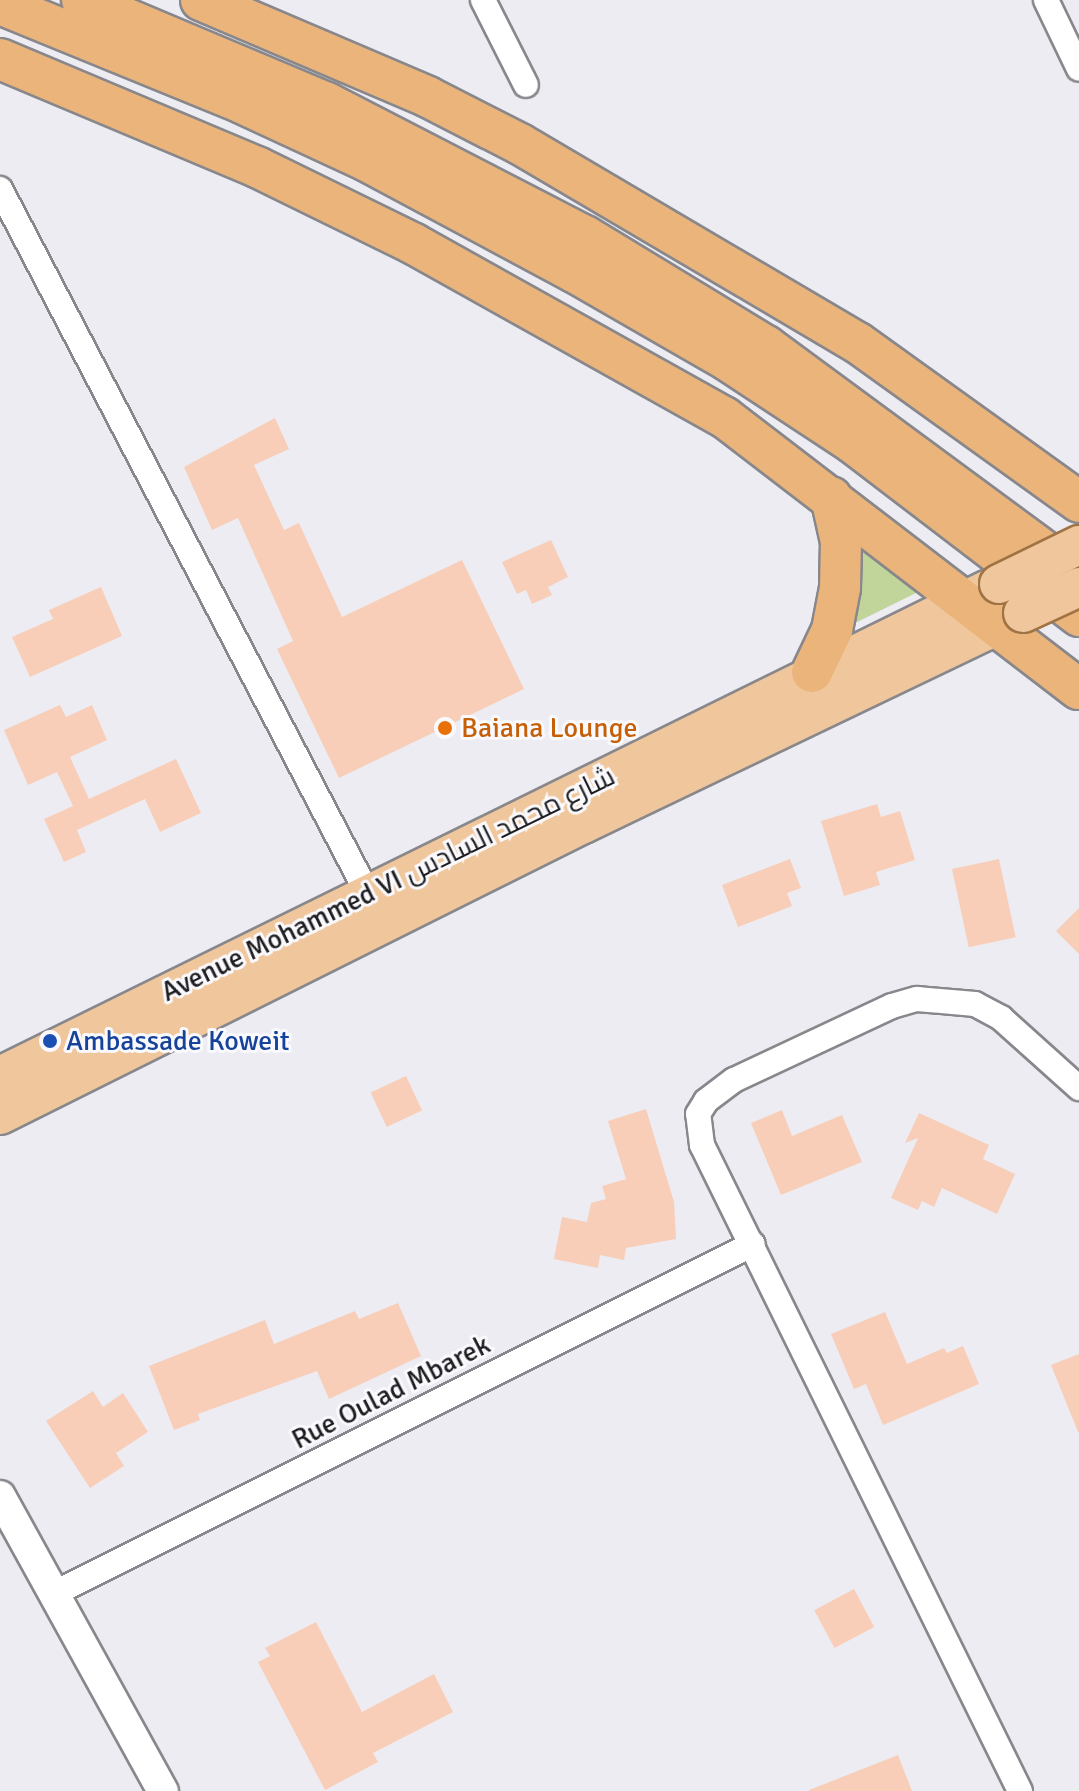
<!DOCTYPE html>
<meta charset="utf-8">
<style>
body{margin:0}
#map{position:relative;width:1079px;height:1791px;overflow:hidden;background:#edecf2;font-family:Signika,Cairo,sans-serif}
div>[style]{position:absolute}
.green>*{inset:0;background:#c1d499}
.building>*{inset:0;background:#f8ceb9;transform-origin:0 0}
.roads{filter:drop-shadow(2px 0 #87878c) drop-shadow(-2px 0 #87878c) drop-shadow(0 2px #87878c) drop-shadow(0 -2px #87878c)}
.minor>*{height:24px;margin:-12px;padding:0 12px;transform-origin:12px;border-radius:12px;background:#fff}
.tertiary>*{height:30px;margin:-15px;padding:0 15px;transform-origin:15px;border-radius:15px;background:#fff}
.primary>*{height:38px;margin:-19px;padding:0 19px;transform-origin:19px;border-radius:19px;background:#f0c79c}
.trunk>*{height:40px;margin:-20px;padding:0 20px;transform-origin:20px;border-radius:20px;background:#ebb47b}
.bridges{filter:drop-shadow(2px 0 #a07345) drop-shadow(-2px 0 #a07345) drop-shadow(0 2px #a07345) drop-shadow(0 -2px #a07345)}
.primary-bridge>*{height:38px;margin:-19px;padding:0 19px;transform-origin:19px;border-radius:19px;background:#f0c79c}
.dots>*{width:22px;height:22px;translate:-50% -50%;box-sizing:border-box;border:4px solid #fafafe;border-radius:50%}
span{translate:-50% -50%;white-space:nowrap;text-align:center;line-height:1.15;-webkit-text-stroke:6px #fafafe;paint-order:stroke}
.food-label{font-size:28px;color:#c56008}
.left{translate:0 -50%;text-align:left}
.street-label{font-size:28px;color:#1d1d1f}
.transit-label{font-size:28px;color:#164399}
</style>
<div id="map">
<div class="green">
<i style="clip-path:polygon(852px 534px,922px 590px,845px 628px)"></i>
</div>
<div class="building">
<i style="clip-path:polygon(275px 418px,289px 449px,254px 465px,284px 530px,299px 523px,342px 617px,462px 560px,524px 689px,339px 778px,277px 649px,293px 641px,238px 518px,212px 530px,184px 467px)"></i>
<i style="clip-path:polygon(551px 540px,568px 577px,548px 587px,552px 595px,532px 604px,526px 590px,517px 594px,502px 562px)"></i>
<i style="clip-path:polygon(101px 587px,122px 636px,30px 677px,12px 637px,53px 619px,49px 610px)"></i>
<i style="clip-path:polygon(60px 705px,66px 717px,92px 705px,107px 740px,70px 757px,89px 799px,176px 759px,201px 813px,160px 832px,145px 799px,77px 830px,86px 852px,64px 862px,44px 819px,73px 806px,57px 772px,28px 785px,4px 730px)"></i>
<i style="clip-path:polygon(877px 804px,881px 817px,900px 811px,915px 860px,876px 872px,880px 885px,844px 896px,821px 821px)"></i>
<i style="clip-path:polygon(790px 859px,801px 888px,787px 893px,792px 906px,738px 927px,722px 885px)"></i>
<i style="left:999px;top:859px;width:80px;height:48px;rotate:78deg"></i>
<i style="clip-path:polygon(1079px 908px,1079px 954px,1056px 931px)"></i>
<i style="left:406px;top:1076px;width:38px;height:39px;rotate:65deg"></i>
<i style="clip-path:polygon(646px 1109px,674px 1202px,676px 1239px,626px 1248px,624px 1260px,600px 1255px,598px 1268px,554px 1259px,562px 1217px,587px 1222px,591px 1203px,606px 1199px,602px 1186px,626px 1179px,608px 1121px)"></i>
<i style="clip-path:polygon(782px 1110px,792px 1136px,842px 1115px,862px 1162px,781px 1195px,751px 1123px)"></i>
<i style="clip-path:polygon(919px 1113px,989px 1145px,983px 1159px,1015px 1174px,997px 1214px,942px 1188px,934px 1207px,922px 1201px,918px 1210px,891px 1198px,918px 1138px,905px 1143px)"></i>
<i style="clip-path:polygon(398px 1303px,421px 1356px,329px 1399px,317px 1371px,198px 1414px,200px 1420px,174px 1430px,149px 1366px,265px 1320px,274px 1344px,355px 1311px,359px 1319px)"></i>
<i style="clip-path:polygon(885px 1312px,907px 1364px,944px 1348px,947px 1353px,963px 1346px,979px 1384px,883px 1425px,866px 1384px,854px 1389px,831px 1334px)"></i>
<i style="clip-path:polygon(1079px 1354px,1079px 1432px,1078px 1432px,1051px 1365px)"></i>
<i style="clip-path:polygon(93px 1391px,103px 1407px,123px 1393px,148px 1432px,116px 1453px,124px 1466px,90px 1488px,46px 1421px)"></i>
<i style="left:854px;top:1589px;width:43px;height:45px;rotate:62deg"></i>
<i style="clip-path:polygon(316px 1622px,362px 1712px,434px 1674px,453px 1712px,373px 1753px,378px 1762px,325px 1790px,258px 1662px,270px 1656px,265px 1648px)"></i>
<i style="clip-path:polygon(898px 1755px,912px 1791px,809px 1791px,809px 1790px)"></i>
</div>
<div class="roads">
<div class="minor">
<i style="left:483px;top:0;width:95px;rotate:63.2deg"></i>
<i style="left:1046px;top:0;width:76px;rotate:64.4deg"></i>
<i style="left:0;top:189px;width:795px;rotate:62.44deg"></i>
<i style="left:55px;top:1593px;width:780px;rotate:-26.57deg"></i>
<i style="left:1020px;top:1791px;width:720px;rotate:-116.21deg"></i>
<i style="left:702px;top:1145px;width:31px;rotate:-97deg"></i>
<i style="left:698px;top:1114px;width:15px;rotate:-58deg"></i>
<i style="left:706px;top:1101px;width:35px;rotate:-37deg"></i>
<i style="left:734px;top:1080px;width:174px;rotate:-25.1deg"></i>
<i style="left:892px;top:1006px;width:26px;rotate:-16deg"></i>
<i style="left:917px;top:999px;width:58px;rotate:4.9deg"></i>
<i style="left:975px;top:1004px;width:30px;rotate:28deg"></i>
<i style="left:1001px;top:1018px;width:105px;rotate:41.9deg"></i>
</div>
<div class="tertiary">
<i style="left:0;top:1496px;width:337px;rotate:61.1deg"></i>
</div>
<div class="primary">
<i style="left:0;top:1076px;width:1102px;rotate:-26.22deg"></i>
<i style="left:0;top:1115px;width:652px;rotate:-26.53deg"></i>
<i style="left:583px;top:824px;width:488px;rotate:-25.6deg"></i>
</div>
<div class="trunk">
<i style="left:82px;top:0;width:266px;rotate:22.8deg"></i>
<i style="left:327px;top:103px;width:290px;rotate:27.3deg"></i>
<i style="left:585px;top:236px;width:212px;rotate:31.3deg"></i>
<i style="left:766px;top:346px;width:389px;rotate:36.4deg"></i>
<i style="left:201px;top:0;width:247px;rotate:23.1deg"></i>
<i style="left:428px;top:97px;width:103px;rotate:27.1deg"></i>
<i style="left:520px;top:144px;width:392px;rotate:30.5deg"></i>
<i style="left:858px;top:343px;width:272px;rotate:35.7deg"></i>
<i style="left:0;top:4px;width:261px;rotate:22.2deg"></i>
<i style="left:242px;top:103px;width:138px;rotate:24.9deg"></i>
<i style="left:367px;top:161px;width:235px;rotate:28.2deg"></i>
<i style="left:574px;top:272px;width:177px;rotate:29.9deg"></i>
<i style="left:727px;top:360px;width:151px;rotate:33.4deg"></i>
<i style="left:853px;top:443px;width:285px;rotate:37.4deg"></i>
<i style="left:0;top:59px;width:279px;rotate:22.8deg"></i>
<i style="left:257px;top:167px;width:175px;rotate:26.1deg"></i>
<i style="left:414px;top:244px;width:355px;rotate:29.2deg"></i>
<i style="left:724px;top:417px;width:447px;rotate:37.5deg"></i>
<i style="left:812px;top:672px;width:47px;rotate:-64.5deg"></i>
<i style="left:832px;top:630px;width:43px;rotate:-79.2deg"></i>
<i style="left:840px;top:588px;width:46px;rotate:-88.8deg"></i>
<i style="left:841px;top:542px;width:46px;rotate:-102.5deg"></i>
</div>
</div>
<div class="bridges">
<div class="primary-bridge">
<i style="left:999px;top:584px;width:89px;rotate:-26deg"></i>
<i style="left:1023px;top:613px;width:62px;rotate:-24.9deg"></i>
</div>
</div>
<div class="dots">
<i style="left:445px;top:728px;background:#e8710a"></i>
<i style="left:50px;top:1041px;background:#1a4fb4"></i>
</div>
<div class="food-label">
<span class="left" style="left:461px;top:728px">Baiana Lounge</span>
</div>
<div class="street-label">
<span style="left:388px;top:884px;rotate:-26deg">Avenue Mohammed VI شارع محمد السادس</span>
<span style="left:391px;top:1392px;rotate:-27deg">Rue Oulad Mbarek</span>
</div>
<div class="transit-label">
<span class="left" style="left:66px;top:1041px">Ambassade Koweit</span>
</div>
</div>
